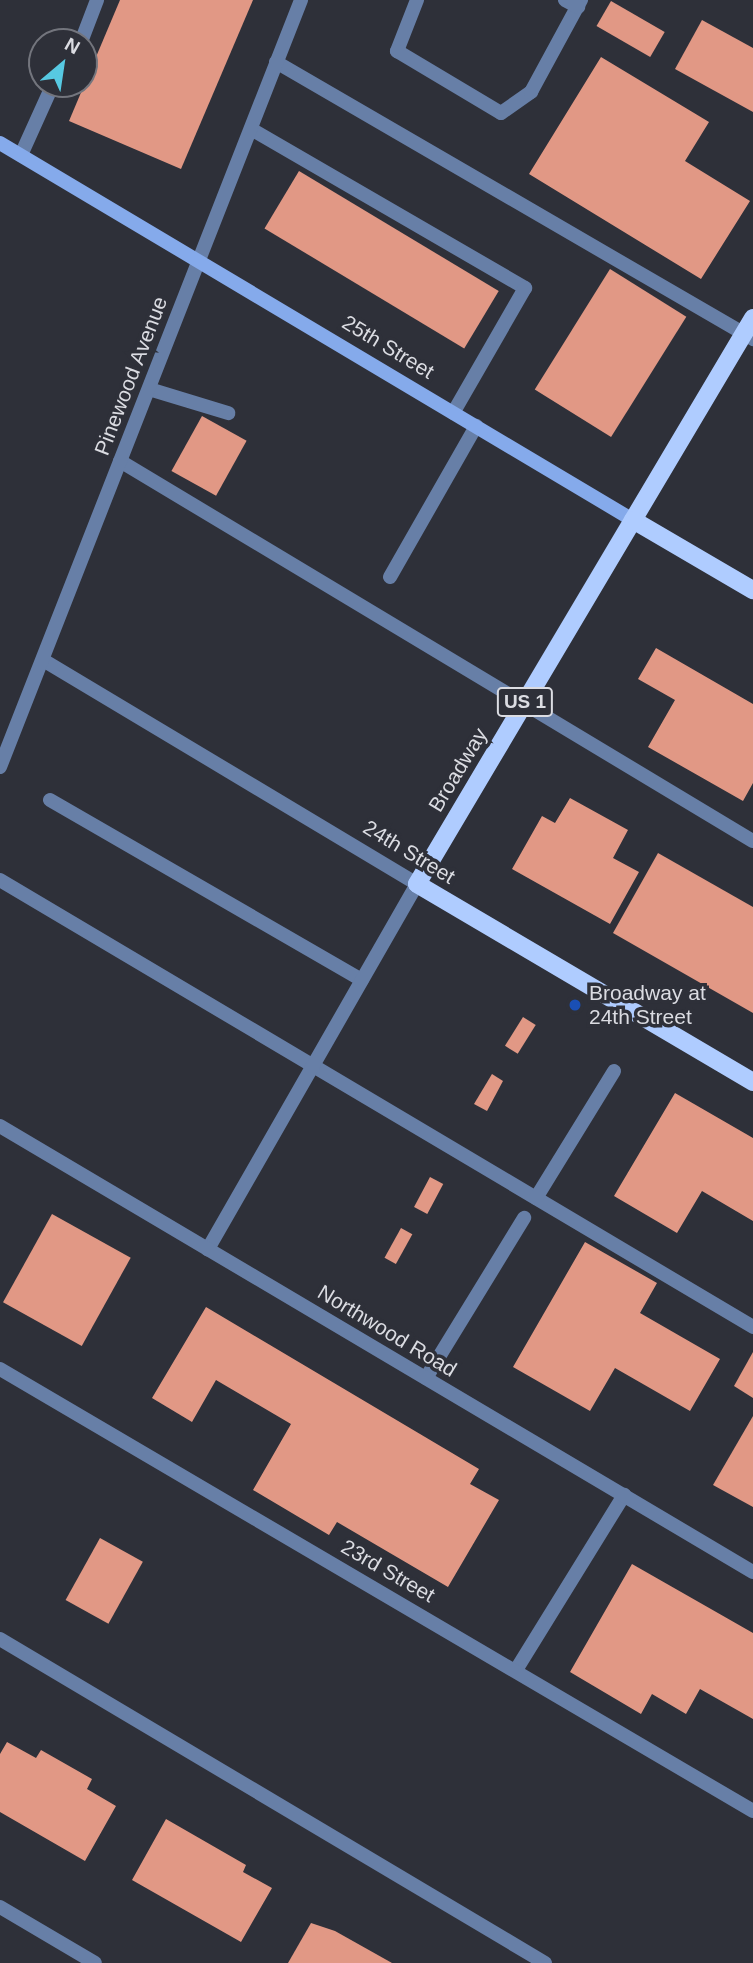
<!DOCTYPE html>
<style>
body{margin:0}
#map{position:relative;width:753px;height:1963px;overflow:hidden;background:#2e3039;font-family:Helvetica,sans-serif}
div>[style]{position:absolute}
.building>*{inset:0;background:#e19885;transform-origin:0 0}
.lane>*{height:14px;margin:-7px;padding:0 7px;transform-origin:7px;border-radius:7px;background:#677fa7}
.street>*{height:14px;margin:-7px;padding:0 7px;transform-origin:7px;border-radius:7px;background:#677fa7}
.secondary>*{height:14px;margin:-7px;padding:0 7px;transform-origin:7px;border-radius:7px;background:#85aaeb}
.primary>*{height:18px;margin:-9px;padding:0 9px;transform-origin:9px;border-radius:9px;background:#afccff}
.dots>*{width:19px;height:19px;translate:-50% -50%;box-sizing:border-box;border:4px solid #2e3039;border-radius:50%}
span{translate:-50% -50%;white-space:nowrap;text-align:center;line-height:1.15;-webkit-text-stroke:7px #2e3039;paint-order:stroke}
.shield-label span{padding:2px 5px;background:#2e3039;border:2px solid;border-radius:5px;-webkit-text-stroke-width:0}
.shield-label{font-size:19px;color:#dbdce2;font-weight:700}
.street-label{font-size:21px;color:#dbdce2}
.poi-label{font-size:21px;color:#dbdce2}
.left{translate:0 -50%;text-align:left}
.north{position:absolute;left:28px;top:28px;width:70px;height:70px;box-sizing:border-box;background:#2e3039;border:2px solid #73757d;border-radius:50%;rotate:29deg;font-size:19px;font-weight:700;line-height:28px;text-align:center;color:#dbdce2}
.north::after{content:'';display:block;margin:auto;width:24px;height:32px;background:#57c9e2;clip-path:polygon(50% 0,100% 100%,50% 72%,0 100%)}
</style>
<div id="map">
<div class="building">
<i style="clip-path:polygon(120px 0,253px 0,181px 169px,69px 121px)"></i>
<i style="left:611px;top:1px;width:62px;height:29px;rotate:30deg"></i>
<i style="clip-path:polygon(702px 20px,753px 48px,753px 112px,675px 69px)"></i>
<i style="clip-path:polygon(601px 57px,709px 122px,685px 161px,750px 201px,701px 279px,529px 174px)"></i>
<i style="left:299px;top:171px;width:233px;height:67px;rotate:31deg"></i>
<i style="left:610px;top:269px;width:90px;height:142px;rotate:32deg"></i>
<i style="left:202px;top:416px;width:51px;height:63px;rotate:29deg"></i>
<i style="clip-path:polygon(656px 648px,753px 704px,753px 783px,743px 801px,648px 747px,675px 700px,638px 679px)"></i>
<i style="clip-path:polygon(570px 798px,628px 830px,613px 858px,639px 872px,610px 924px,512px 869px,542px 816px,555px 823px)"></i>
<i style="clip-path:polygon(658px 853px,753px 907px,753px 1013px,613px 933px)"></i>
<i style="left:523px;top:1017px;width:15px;height:34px;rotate:32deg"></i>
<i style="clip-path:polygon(492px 1074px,503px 1081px,487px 1111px,474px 1104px)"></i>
<i style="clip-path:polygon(675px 1093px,753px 1138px,753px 1221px,702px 1191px,677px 1233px,614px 1196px)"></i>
<i style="left:430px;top:1177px;width:15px;height:34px;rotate:28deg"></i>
<i style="left:52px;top:1214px;width:90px;height:101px;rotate:29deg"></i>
<i style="left:401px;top:1228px;width:13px;height:34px;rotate:29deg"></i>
<i style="clip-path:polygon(585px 1242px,657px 1283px,640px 1313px,720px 1359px,690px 1411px,615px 1368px,590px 1411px,513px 1367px)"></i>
<i style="clip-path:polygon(206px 1307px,479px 1469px,470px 1484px,499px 1500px,448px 1587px,337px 1522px,329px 1535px,253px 1490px,291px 1424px,216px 1380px,192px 1422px,152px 1398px)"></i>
<i style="clip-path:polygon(753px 1352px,753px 1398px,734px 1386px)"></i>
<i style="clip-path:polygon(753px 1416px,753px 1507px,713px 1485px)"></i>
<i style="left:100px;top:1538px;width:49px;height:71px;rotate:29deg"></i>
<i style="clip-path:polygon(632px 1564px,753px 1633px,753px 1719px,700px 1689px,686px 1714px,652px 1694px,641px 1714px,570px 1672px)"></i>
<i style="clip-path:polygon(7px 1742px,36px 1758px,41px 1750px,92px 1779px,87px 1789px,116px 1806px,85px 1861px,0 1812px,0 1754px)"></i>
<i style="clip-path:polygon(166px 1819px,246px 1865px,243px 1872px,272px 1888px,241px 1942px,132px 1880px)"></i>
<i style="clip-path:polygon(311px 1923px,335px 1931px,392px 1963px,288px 1963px)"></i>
</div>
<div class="lane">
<i style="left:417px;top:0;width:55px;rotate:111.4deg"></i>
<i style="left:397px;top:51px;width:121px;rotate:30.8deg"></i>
<i style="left:501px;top:113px;width:37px;rotate:-35deg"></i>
<i style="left:531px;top:92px;width:105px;rotate:-61.5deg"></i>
<i style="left:565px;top:0;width:15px;rotate:28deg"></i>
<i style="left:81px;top:42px;width:45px;rotate:-69.1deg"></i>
<i style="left:276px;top:62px;width:552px;rotate:30.14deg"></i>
<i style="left:251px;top:129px;width:317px;rotate:30.1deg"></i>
<i style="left:525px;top:288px;width:144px;rotate:119.9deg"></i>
<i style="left:21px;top:155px;width:78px;rotate:-65.7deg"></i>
<i style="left:149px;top:389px;width:83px;rotate:16.9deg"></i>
<i style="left:120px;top:461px;width:738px;rotate:30.98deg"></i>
<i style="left:390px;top:577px;width:174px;rotate:-60.3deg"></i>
<i style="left:50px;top:800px;width:360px;rotate:30deg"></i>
<i style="left:0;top:880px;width:876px;rotate:30.69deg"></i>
<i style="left:536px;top:1198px;width:149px;rotate:-58.4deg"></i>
<i style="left:426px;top:1378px;width:188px;rotate:-58.5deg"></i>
<i style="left:0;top:1639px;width:634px;rotate:30.73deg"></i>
<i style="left:516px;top:1670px;width:206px;rotate:-58.3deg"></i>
</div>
<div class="street">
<i style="left:43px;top:660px;width:436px;rotate:30.9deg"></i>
<i style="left:417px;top:884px;width:421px;rotate:119.8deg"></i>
<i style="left:0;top:767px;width:824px;rotate:-68.57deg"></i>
<i style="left:0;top:1126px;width:875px;rotate:30.64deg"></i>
<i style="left:0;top:1369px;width:873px;rotate:30.41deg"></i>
<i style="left:0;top:1907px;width:110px;rotate:30.5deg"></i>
</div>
<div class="secondary">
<i style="left:0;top:143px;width:737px;rotate:30.78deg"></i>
</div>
<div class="primary">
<i style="left:753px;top:318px;width:658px;rotate:120.7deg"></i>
<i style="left:417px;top:884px;width:390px;rotate:30.5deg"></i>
<i style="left:633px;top:520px;width:139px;rotate:30.3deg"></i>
</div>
<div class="dots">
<i style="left:575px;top:1005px;background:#1a4fb4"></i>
</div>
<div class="shield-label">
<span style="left:525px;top:702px">US 1</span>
</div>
<div class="street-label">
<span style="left:388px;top:347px;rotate:31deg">25th Street</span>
<span style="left:131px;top:376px;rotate:-69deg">Pinewood Avenue</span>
<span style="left:458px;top:770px;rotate:-59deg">Broadway</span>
<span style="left:409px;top:852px;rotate:31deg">24th Street</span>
<span style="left:387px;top:1331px;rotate:31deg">Northwood Road</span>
<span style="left:388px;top:1571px;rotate:30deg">23rd Street</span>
</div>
<div class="poi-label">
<span class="left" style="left:589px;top:1005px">Broadway at<br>24th Street</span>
</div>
<div class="north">N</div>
</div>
